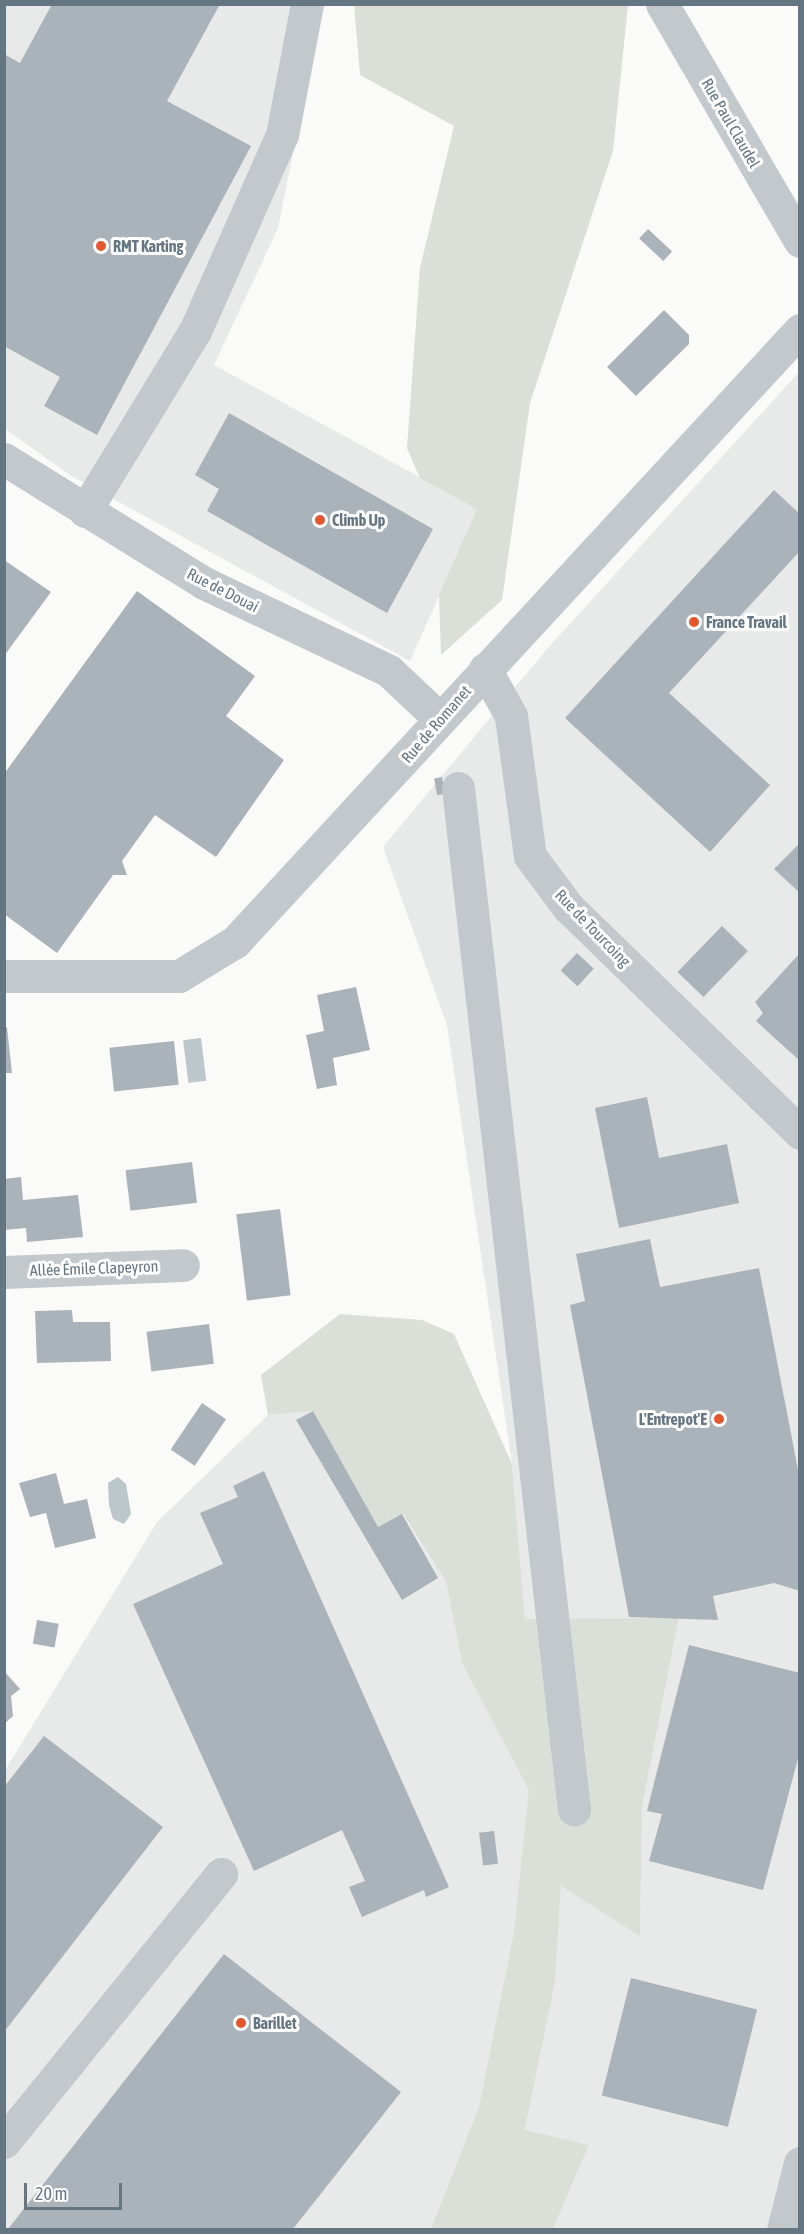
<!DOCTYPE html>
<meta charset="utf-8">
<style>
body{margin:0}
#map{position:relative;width:804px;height:2234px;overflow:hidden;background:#fafaf8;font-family:"Asap Condensed",sans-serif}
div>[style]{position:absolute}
.built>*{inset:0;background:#e8e9e9}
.green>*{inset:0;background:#dadfd7}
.water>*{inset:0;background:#bbc7cb;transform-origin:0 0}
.building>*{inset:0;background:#aab3b9;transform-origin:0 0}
.minor>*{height:33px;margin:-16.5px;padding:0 16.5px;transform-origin:16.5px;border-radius:16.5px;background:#c3c8cc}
.dots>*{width:16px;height:16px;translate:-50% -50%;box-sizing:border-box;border:3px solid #fff;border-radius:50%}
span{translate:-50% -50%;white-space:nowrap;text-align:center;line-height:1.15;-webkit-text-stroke:6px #fff;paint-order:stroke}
.street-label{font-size:16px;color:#657683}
.poi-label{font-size:16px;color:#657683;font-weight:700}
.left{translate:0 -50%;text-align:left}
.right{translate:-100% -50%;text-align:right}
.frame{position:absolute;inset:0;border:6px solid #657683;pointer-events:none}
.scale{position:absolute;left:24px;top:2183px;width:98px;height:27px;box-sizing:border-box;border:3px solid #657683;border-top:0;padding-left:8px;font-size:18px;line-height:21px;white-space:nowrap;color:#657683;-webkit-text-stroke:4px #fff;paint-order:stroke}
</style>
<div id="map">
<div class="built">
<i style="clip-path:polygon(5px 5px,323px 5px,278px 228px,214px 365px,478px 509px,410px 661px,73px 477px,5px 429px)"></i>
<i style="clip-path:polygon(799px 372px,799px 2229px,553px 2229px,589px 2145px,525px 2131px,555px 1983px,561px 1886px,640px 1935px,642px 1808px,679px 1619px,525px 1619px,512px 1464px,447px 1025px,383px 847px,547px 649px)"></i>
<i style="clip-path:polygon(313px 1411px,379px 1527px,402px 1514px,446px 1582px,462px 1663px,530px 1790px,514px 1931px,479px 2106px,431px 2229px,5px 2229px,4px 1772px,157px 1522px,268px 1415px)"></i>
</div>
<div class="green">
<i style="clip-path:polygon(354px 5px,628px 5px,613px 151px,530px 403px,502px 600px,441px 655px,439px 595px,477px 509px,420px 478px,407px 448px,420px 268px,454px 126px,360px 75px)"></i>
<i style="clip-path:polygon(340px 1314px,422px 1320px,454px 1334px,512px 1464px,525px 1619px,679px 1618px,642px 1808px,640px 1936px,561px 1886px,555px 1983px,525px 2130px,589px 2145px,553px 2229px,431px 2229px,479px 2106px,514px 1931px,529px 1790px,462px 1663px,446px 1582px,403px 1514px,378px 1527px,313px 1411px,268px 1415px,261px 1375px)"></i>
</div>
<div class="water">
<i style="left:201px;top:1038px;width:43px;height:18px;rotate:83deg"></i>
<i style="clip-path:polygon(118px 1477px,126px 1484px,131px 1514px,124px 1524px,113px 1519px,109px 1505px,108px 1483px)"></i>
</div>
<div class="building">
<i style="clip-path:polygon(52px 4px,220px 4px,167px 101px,251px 146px,97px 435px,44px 406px,60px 377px,4px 346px,4px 54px,20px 63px)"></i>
<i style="left:648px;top:229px;width:33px;height:13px;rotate:43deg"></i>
<i style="clip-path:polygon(664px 310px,689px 335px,689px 344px,636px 396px,607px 367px)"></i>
<i style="clip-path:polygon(229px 413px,433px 529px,387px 613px,207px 511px,219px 489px,195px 475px)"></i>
<i style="clip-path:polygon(774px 490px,800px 514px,800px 551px,669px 693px,770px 785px,710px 852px,565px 718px)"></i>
<i style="clip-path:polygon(4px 560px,51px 592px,4px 656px)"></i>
<i style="clip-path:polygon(137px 591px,255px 676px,226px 716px,284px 760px,216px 857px,155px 815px,122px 861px,127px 875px,113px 875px,57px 953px,4px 914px,4px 774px)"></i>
<i style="left:442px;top:777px;width:17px;height:8px;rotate:80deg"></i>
<i style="clip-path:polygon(800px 843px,800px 893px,774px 869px)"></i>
<i style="left:722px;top:926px;width:36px;height:64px;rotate:44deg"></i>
<i style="left:577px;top:953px;width:23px;height:24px;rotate:43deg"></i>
<i style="clip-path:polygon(800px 953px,800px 1061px,756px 1021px,763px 1013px,755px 1002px)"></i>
<i style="clip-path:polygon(356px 987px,370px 1050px,333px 1058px,337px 1085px,317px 1089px,306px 1035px,324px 1031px,317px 995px)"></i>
<i style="clip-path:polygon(4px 1027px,7px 1027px,12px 1073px,4px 1073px)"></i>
<i style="left:174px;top:1041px;width:44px;height:65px;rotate:84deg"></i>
<i style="clip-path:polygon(647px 1097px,659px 1158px,727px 1144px,739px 1203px,619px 1228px,595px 1108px)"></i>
<i style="left:192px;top:1162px;width:41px;height:67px;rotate:83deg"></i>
<i style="clip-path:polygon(21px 1177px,23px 1200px,78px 1195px,83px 1237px,27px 1242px,26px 1228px,4px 1230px,4px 1179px)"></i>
<i style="left:280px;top:1209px;width:87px;height:44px;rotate:83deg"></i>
<i style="clip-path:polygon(650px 1239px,660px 1287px,759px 1268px,800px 1480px,800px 1591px,774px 1583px,713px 1596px,718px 1620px,629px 1617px,570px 1305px,585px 1301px,576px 1254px)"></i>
<i style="clip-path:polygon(72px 1310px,73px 1322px,110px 1322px,111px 1361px,37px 1363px,35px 1311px)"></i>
<i style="left:209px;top:1324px;width:40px;height:63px;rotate:83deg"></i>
<i style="left:202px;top:1403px;width:29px;height:56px;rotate:34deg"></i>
<i style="clip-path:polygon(313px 1411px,378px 1527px,402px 1514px,438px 1578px,402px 1600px,296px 1420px)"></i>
<i style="clip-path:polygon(264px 1471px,449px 1887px,426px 1897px,424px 1890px,362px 1917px,349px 1887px,365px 1881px,342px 1830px,254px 1871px,133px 1604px,223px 1564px,200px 1513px,238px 1497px,233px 1486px)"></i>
<i style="clip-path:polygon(56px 1473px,64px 1504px,87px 1499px,96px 1538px,55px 1548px,46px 1513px,30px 1517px,19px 1483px)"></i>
<i style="left:37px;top:1620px;width:22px;height:24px;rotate:10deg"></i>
<i style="clip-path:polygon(689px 1645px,800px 1673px,800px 1751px,763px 1890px,649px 1861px,662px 1814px,647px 1811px)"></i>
<i style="clip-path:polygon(4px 1671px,20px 1689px,11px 1696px,13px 1716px,4px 1724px)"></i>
<i style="clip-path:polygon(44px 1736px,163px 1827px,4px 2032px,4px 1787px)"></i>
<i style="left:494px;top:1831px;width:33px;height:15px;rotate:83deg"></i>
<i style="clip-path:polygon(224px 1954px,401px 2092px,293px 2229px,8px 2229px)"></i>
<i style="left:631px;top:1978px;width:130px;height:121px;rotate:14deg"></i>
</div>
<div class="minor">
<i style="left:662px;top:4px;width:274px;rotate:59.8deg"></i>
<i style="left:4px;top:459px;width:235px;rotate:31.8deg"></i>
<i style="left:204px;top:583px;width:205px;rotate:25.4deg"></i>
<i style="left:389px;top:671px;width:70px;rotate:43.3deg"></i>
<i style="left:85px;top:511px;width:211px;rotate:-58.6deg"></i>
<i style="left:195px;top:331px;width:214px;rotate:-66.1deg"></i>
<i style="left:282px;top:135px;width:133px;rotate:-79.2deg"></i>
<i style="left:485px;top:669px;width:54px;rotate:61deg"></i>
<i style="left:511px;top:716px;width:141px;rotate:82.3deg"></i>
<i style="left:530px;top:856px;width:64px;rotate:53.3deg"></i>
<i style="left:568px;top:907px;width:324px;rotate:44.2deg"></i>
<i style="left:458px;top:788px;width:1028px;rotate:83.52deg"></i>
<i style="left:4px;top:976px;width:175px"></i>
<i style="left:179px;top:976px;width:66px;rotate:-31.3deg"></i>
<i style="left:235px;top:942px;width:833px;rotate:-47.29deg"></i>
<i style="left:4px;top:1272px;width:179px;rotate:-2.2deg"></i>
<i style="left:4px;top:2142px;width:345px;rotate:-51deg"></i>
<i style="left:783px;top:2230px;width:69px;rotate:-75.8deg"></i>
</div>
<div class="dots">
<i style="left:101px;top:246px;background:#e4572e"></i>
<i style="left:320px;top:520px;background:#e4572e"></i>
<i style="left:694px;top:622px;background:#e4572e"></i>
<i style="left:719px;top:1419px;background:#e4572e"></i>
<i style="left:241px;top:2023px;background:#e4572e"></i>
</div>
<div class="street-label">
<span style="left:731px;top:123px;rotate:60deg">Rue Paul Claudel</span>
<span style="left:223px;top:590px;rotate:27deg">Rue de Douai</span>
<span style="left:436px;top:724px;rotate:-49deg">Rue de Romanet</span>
<span style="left:593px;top:928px;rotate:46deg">Rue de Tourcoing</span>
<span style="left:94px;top:1268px;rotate:-2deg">Allée Émile Clapeyron</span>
</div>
<div class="poi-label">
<span class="left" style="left:113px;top:246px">RMT Karting</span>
<span class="left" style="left:332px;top:520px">Climb Up</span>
<span class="left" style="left:706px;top:622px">France Travail</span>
<span class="right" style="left:707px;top:1419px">L'Entrepot'E</span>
<span class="left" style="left:253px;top:2023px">Barillet</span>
</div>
<div class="frame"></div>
<div class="scale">20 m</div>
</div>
